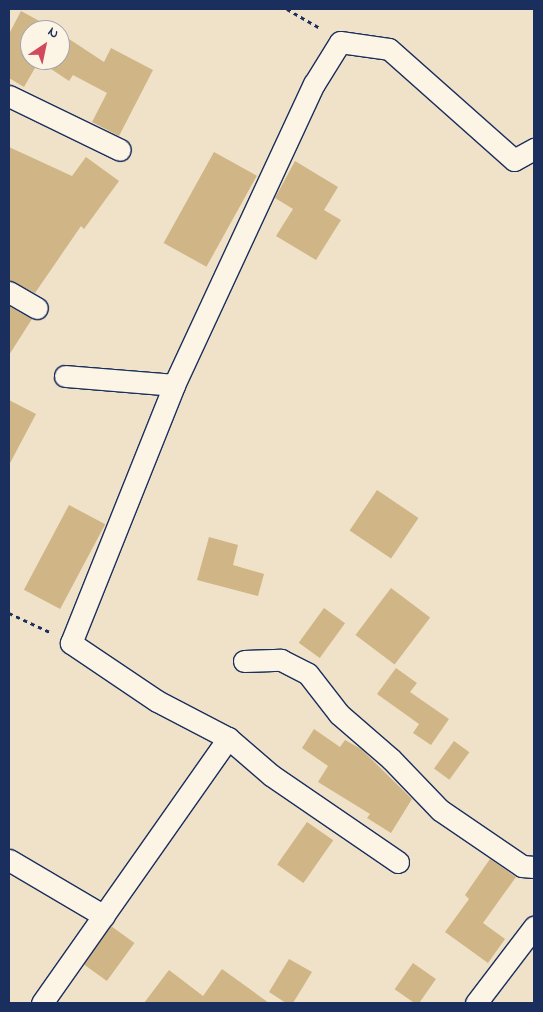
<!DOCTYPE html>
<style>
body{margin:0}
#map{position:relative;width:543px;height:1012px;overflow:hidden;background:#efe2c8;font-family:"Indie Flower",sans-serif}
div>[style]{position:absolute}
.building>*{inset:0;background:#d0b586;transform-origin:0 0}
.path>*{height:3px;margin-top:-1.5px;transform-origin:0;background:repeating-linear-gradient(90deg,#1b2f5e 0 4px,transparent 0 8px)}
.roads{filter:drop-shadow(1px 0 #1b2f5e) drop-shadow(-1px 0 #1b2f5e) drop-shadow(0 1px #1b2f5e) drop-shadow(0 -1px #1b2f5e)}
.street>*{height:21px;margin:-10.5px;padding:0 10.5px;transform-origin:10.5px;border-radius:10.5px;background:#fcf5e5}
span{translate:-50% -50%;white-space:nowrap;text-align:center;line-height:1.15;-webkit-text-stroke:4px #fcf5e5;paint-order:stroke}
.frame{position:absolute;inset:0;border:10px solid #1b2f5e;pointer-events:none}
.north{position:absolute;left:20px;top:20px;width:50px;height:50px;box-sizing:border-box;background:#fcf5e5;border:1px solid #a2a6af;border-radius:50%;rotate:34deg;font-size:14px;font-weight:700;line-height:20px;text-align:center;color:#1b2f5e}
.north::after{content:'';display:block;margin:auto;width:18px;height:22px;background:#d1495b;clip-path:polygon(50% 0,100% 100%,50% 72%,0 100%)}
</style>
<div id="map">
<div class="building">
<i style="clip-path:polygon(21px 11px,56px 30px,30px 30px,30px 60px,60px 60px,60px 33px,104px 62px,111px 48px,153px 70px,119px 136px,92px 122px,107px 93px,73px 75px,69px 81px,39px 61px,24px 87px,9px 78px,9px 34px)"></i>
<i style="clip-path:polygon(9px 147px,72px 176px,86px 157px,119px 181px,84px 229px,81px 226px,35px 293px,9px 280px)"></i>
<i style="left:214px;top:152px;width:49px;height:104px;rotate:29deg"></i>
<i style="clip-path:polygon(295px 161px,338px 187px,324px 210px,341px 220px,316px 260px,276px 236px,293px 209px,275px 198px)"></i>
<i style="clip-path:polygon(9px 306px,32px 319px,9px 355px)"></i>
<i style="clip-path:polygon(9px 400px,36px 414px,9px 465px)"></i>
<i style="left:377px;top:490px;width:50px;height:49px;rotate:34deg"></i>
<i style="left:69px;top:505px;width:41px;height:96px;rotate:28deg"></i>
<i style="clip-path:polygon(209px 537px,238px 545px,233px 565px,264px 574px,258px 596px,197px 580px)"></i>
<i style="left:391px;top:588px;width:49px;height:59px;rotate:37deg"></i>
<i style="left:324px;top:608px;width:26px;height:43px;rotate:36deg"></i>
<i style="clip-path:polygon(396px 668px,417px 683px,410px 692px,449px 719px,431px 745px,413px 733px,419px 724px,377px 694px)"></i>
<i style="clip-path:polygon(314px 729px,340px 747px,345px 740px,361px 749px,412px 799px,391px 833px,367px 818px,370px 814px,318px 782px,328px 766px,302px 748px)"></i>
<i style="left:454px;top:741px;width:19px;height:34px;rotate:36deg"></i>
<i style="left:307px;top:822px;width:32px;height:52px;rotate:35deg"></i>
<i style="clip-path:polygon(490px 859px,516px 877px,483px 923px,505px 939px,488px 963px,445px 932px,469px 899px,465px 895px)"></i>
<i style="left:111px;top:926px;width:29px;height:47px;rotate:36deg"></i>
<i style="clip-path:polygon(289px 959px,312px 972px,293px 1003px,286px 1003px,269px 992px)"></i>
<i style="left:413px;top:963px;width:28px;height:32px;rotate:35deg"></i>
<i style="clip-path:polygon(222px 969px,269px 1003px,144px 1003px,169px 970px,203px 996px)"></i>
</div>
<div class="path">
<i style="left:287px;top:9px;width:39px;rotate:30deg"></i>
<i style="left:9px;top:613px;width:47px;rotate:24.9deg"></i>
</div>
<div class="roads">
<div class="street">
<i style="left:9px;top:96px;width:123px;rotate:25.9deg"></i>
<i style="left:9px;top:292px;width:32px;rotate:30deg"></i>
<i style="left:65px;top:376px;width:109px;rotate:4.7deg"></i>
<i style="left:244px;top:661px;width:37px;rotate:-2deg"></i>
<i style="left:281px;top:660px;width:30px;rotate:27deg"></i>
<i style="left:308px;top:674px;width:51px;rotate:52.2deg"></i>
<i style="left:339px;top:714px;width:69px;rotate:40.9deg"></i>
<i style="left:391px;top:759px;width:71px;rotate:46.1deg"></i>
<i style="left:440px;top:810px;width:99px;rotate:34.3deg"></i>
<i style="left:522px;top:866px;width:12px;rotate:5deg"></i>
<i style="left:9px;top:860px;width:110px;rotate:30.5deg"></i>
<i style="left:398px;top:862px;width:154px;rotate:-145.6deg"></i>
<i style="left:271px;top:775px;width:57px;rotate:-139.3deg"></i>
<i style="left:228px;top:738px;width:80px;rotate:-152.5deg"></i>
<i style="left:157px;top:701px;width:104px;rotate:-146deg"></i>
<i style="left:71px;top:643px;width:278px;rotate:-68.2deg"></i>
<i style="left:174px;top:385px;width:332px;rotate:-65.1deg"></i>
<i style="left:314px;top:84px;width:49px;rotate:-58.2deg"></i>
<i style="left:340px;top:42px;width:49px;rotate:8.1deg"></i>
<i style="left:389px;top:49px;width:167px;rotate:41.6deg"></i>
<i style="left:514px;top:160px;width:23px;rotate:-29deg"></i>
<i style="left:42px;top:1003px;width:324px;rotate:-54.9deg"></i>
<i style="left:476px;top:1003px;width:96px;rotate:-52.7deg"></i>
</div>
</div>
<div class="frame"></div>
<div class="north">N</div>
</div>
